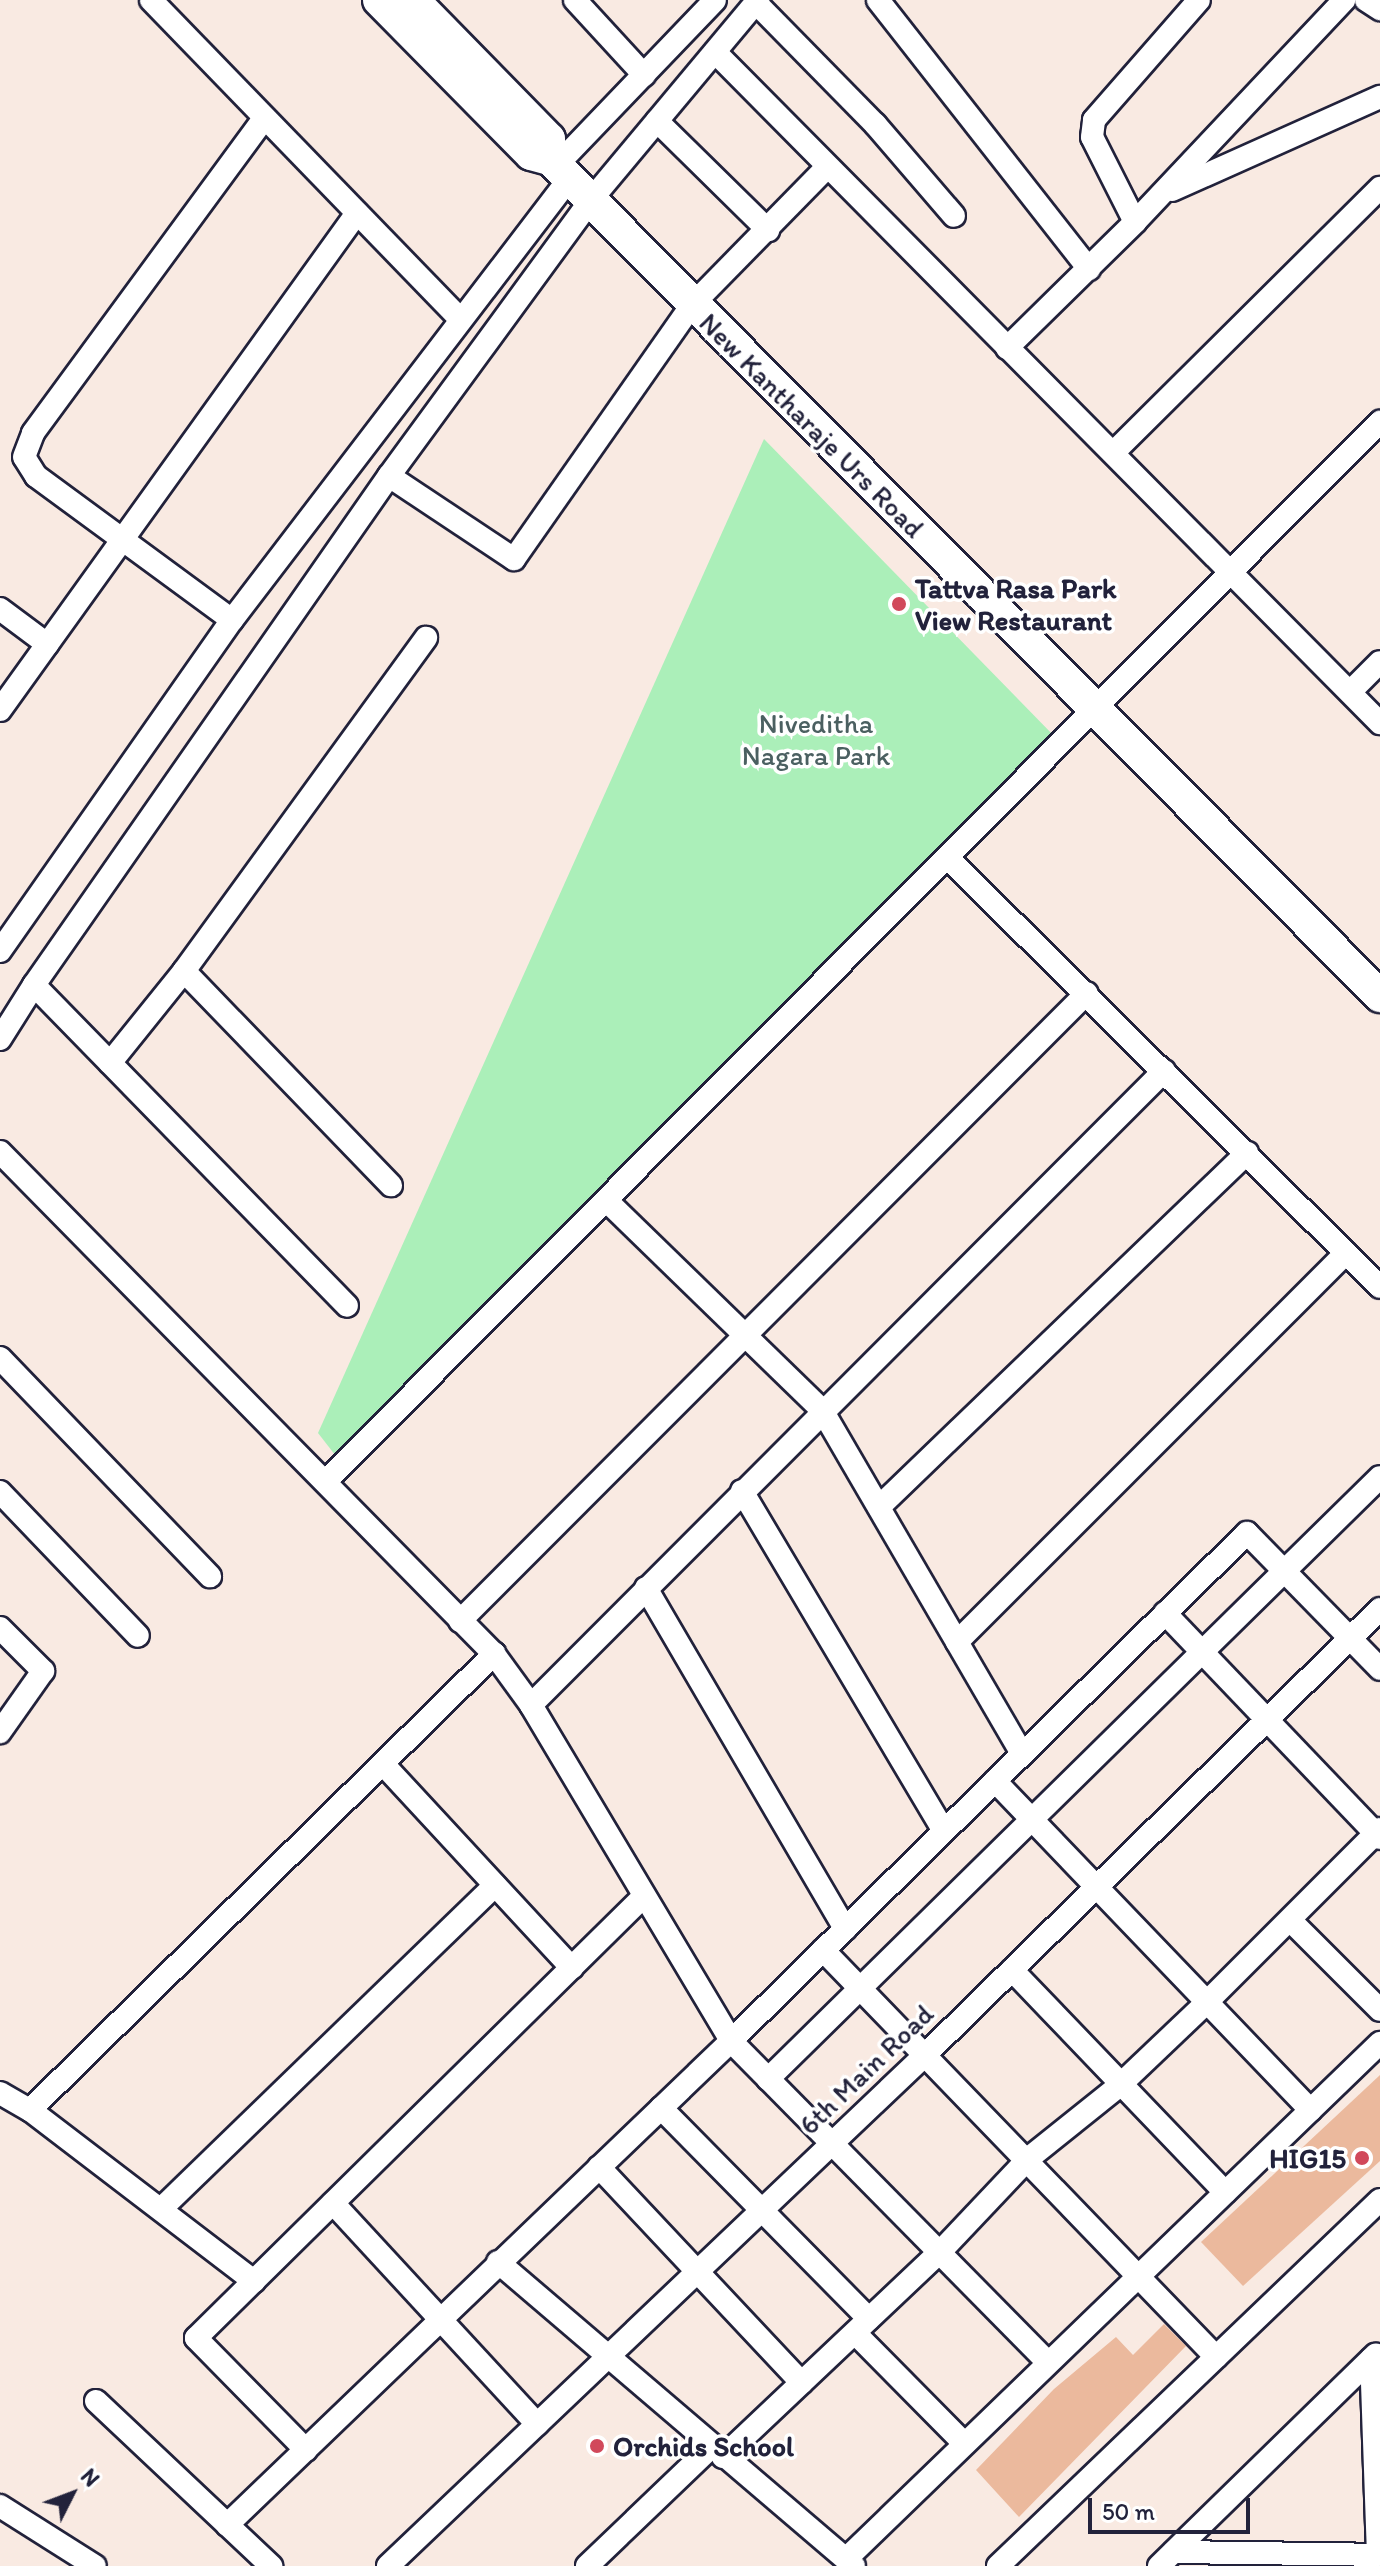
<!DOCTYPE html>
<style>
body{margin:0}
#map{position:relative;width:1380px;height:2566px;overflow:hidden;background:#f9eae2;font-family:Itim,sans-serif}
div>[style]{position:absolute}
.green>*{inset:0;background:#abefb9}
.building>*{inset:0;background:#ebb99d}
.roads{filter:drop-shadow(2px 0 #22223b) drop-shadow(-2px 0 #22223b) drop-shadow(0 2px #22223b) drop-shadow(0 -2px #22223b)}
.minor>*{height:22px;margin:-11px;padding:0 11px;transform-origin:11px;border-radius:11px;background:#fff}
.secondary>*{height:32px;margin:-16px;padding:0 16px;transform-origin:16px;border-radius:16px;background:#fff}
.dots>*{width:22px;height:22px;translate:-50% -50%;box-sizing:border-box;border:4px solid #fff;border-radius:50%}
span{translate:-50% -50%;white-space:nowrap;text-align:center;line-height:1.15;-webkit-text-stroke:7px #fff;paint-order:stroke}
.street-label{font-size:28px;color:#22223b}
.poi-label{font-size:28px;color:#22223b;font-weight:700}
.left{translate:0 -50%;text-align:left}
.right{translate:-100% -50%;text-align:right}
.park-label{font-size:28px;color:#4b6061}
.north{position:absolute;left:32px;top:2454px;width:80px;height:80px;-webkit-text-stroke:6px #fff;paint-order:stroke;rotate:48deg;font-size:22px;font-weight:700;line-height:32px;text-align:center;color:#22223b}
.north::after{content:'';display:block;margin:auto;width:28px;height:36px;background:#22223b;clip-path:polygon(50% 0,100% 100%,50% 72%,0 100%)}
.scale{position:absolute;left:1088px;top:2498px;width:162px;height:36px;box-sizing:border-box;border:4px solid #22223b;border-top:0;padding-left:10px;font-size:24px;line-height:28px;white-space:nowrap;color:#22223b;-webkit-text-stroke:6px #fff;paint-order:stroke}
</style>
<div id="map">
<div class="green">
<i style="clip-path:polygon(764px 439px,1057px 739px,339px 1460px,318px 1433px)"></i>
</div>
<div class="building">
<i style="clip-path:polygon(1380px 2075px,1380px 2161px,1243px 2286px,1201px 2242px)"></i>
<i style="clip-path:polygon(1164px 2324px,1186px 2346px,1019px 2517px,976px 2470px,1054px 2389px,1116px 2337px,1133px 2355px)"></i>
</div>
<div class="roads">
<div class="minor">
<i style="left:151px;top:0;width:443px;rotate:45.9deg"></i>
<i style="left:575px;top:0;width:102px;rotate:47.4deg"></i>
<i style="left:878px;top:0;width:342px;rotate:51.9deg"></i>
<i style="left:1366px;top:0;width:17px;rotate:33deg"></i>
<i style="left:756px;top:3px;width:170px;rotate:45.5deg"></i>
<i style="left:875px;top:124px;width:121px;rotate:49.3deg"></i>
<i style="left:715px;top:52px;width:945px;rotate:45.26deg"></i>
<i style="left:657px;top:121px;width:156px;rotate:44.5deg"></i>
<i style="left:557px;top:165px;width:228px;rotate:-46.2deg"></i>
<i style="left:1172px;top:190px;width:228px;rotate:-24.1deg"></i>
<i style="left:1135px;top:222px;width:95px;rotate:-116.8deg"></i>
<i style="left:1092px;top:137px;width:17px;rotate:-83deg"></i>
<i style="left:1094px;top:120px;width:159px;rotate:-48.8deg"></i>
<i style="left:1007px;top:348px;width:180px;rotate:-44.5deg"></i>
<i style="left:1135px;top:222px;width:305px;rotate:-46.7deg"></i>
<i style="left:1114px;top:452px;width:375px;rotate:-44.8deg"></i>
<i style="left:389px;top:476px;width:150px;rotate:33.6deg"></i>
<i style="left:514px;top:559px;width:310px;rotate:-55deg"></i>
<i style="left:692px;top:305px;width:192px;rotate:-45.6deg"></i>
<i style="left:0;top:609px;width:59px;rotate:36.7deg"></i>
<i style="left:232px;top:620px;width:243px;rotate:-143.7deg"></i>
<i style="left:36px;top:476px;width:22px;rotate:-122deg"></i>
<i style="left:24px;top:457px;width:26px;rotate:-69deg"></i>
<i style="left:33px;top:433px;width:391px;rotate:-53.7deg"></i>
<i style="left:1350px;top:692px;width:42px;rotate:-45deg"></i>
<i style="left:0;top:710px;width:612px;rotate:-54.31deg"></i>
<i style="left:949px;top:859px;width:607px;rotate:44.8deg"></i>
<i style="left:0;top:951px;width:404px;rotate:-55deg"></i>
<i style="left:232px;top:620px;width:555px;rotate:-52.61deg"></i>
<i style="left:184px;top:971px;width:412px;rotate:-54deg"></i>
<i style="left:34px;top:985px;width:621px;rotate:-55.11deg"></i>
<i style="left:389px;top:476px;width:341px;rotate:-53.8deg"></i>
<i style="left:590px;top:201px;width:262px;rotate:-50.1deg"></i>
<i style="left:0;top:1039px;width:64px;rotate:-57.8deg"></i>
<i style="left:34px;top:985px;width:448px;rotate:45.7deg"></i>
<i style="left:110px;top:1063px;width:118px;rotate:-51.2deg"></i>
<i style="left:184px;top:971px;width:298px;rotate:46deg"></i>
<i style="left:0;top:1152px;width:704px;rotate:45.46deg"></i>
<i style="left:494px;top:1654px;width:63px;rotate:54deg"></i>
<i style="left:531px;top:1705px;width:391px;rotate:59.2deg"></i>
<i style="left:731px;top:2041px;width:451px;rotate:45.4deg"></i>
<i style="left:608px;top:1202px;width:298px;rotate:44.2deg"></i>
<i style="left:822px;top:1410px;width:398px;rotate:59.8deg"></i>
<i style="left:0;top:1358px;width:303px;rotate:46.1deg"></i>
<i style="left:325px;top:1482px;width:1496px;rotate:-45.14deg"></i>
<i style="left:742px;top:1491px;width:395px;rotate:59.3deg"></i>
<i style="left:0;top:1492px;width:199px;rotate:46.2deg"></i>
<i style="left:879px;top:1507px;width:511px;rotate:-43.89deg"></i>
<i style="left:646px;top:1588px;width:395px;rotate:59.7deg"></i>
<i style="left:1165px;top:1613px;width:311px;rotate:46.3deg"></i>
<i style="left:460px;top:1621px;width:887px;rotate:-45.05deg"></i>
<i style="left:0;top:1628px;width:61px;rotate:45deg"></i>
<i style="left:43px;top:1671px;width:75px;rotate:125.2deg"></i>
<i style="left:957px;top:1642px;width:550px;rotate:-45deg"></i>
<i style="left:531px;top:1705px;width:896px;rotate:-45.05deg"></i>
<i style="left:383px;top:1764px;width:278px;rotate:47.2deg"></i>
<i style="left:995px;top:1781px;width:456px;rotate:46.2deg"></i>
<i style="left:1290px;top:1920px;width:127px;rotate:45deg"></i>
<i style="left:823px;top:1950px;width:566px;rotate:46deg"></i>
<i style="left:1012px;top:1970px;width:308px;rotate:46.2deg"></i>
<i style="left:768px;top:2079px;width:858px;rotate:-44.53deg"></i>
<i style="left:0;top:2093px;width:34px;rotate:30deg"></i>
<i style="left:30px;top:2110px;width:282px;rotate:37.4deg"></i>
<i style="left:661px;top:2108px;width:296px;rotate:45.4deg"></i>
<i style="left:30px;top:2110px;width:651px;rotate:-44.5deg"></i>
<i style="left:599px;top:2167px;width:296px;rotate:46.8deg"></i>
<i style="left:333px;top:2203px;width:301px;rotate:47.3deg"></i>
<i style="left:161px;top:2209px;width:465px;rotate:-44.1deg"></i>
<i style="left:498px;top:2262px;width:468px;rotate:40.5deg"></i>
<i style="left:855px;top:2333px;width:155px;rotate:45.3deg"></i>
<i style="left:96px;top:2401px;width:241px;rotate:43.3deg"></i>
<i style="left:306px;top:2450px;width:157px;rotate:-134.5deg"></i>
<i style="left:196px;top:2338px;width:629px;rotate:-44.61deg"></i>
<i style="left:723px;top:2457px;width:299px;rotate:-43.4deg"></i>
<i style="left:940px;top:2252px;width:129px;rotate:-46.6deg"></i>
<i style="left:1029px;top:2158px;width:117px;rotate:-38.7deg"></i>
<i style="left:1120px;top:2085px;width:119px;rotate:-43.6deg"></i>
<i style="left:1206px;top:2003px;width:246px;rotate:-45deg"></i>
<i style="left:0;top:2506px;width:112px;rotate:32.3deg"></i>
<i style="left:227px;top:2525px;width:699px;rotate:-43.84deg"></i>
<i style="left:731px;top:2041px;width:724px;rotate:-44.55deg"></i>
<i style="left:1247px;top:1533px;width:190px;rotate:45.6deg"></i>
<i style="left:1174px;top:2552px;width:204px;rotate:0.8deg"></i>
<i style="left:1378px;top:2555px;width:196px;rotate:-92deg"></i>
<i style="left:846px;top:2559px;width:743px;rotate:-44.02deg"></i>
<i style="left:388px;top:2566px;width:741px;rotate:-43.58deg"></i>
<i style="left:925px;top:2055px;width:637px;rotate:-44.43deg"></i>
<i style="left:587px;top:2566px;width:172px;rotate:-43.8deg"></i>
<i style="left:998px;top:2566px;width:529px;rotate:-43.77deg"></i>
<i style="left:1159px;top:2566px;width:303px;rotate:-44.3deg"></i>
</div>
<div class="secondary">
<i style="left:379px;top:0;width:216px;rotate:45.4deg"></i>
<i style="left:531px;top:154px;width:20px;rotate:15deg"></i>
<i style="left:550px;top:159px;width:1179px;rotate:45.24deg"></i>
<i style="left:413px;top:0;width:194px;rotate:45.6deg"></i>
<i style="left:549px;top:139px;width:20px;rotate:87deg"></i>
</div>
</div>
<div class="dots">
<i style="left:899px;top:604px;background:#d1495b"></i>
<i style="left:1362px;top:2158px;background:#d1495b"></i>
<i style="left:597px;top:2446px;background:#d1495b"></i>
</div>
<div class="street-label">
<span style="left:812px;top:425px;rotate:45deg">New Kantharaje Urs Road</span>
<span style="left:866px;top:2069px;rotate:-44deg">6th Main Road</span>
</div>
<div class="poi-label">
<span class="left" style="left:915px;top:604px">Tattva Rasa Park<br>View Restaurant</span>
<span class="right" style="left:1346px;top:2158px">HIG15</span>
<span class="left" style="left:613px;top:2446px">Orchids School</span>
</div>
<div class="park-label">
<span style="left:816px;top:739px">Niveditha<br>Nagara Park</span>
</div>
<div class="north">N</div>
<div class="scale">50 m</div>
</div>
